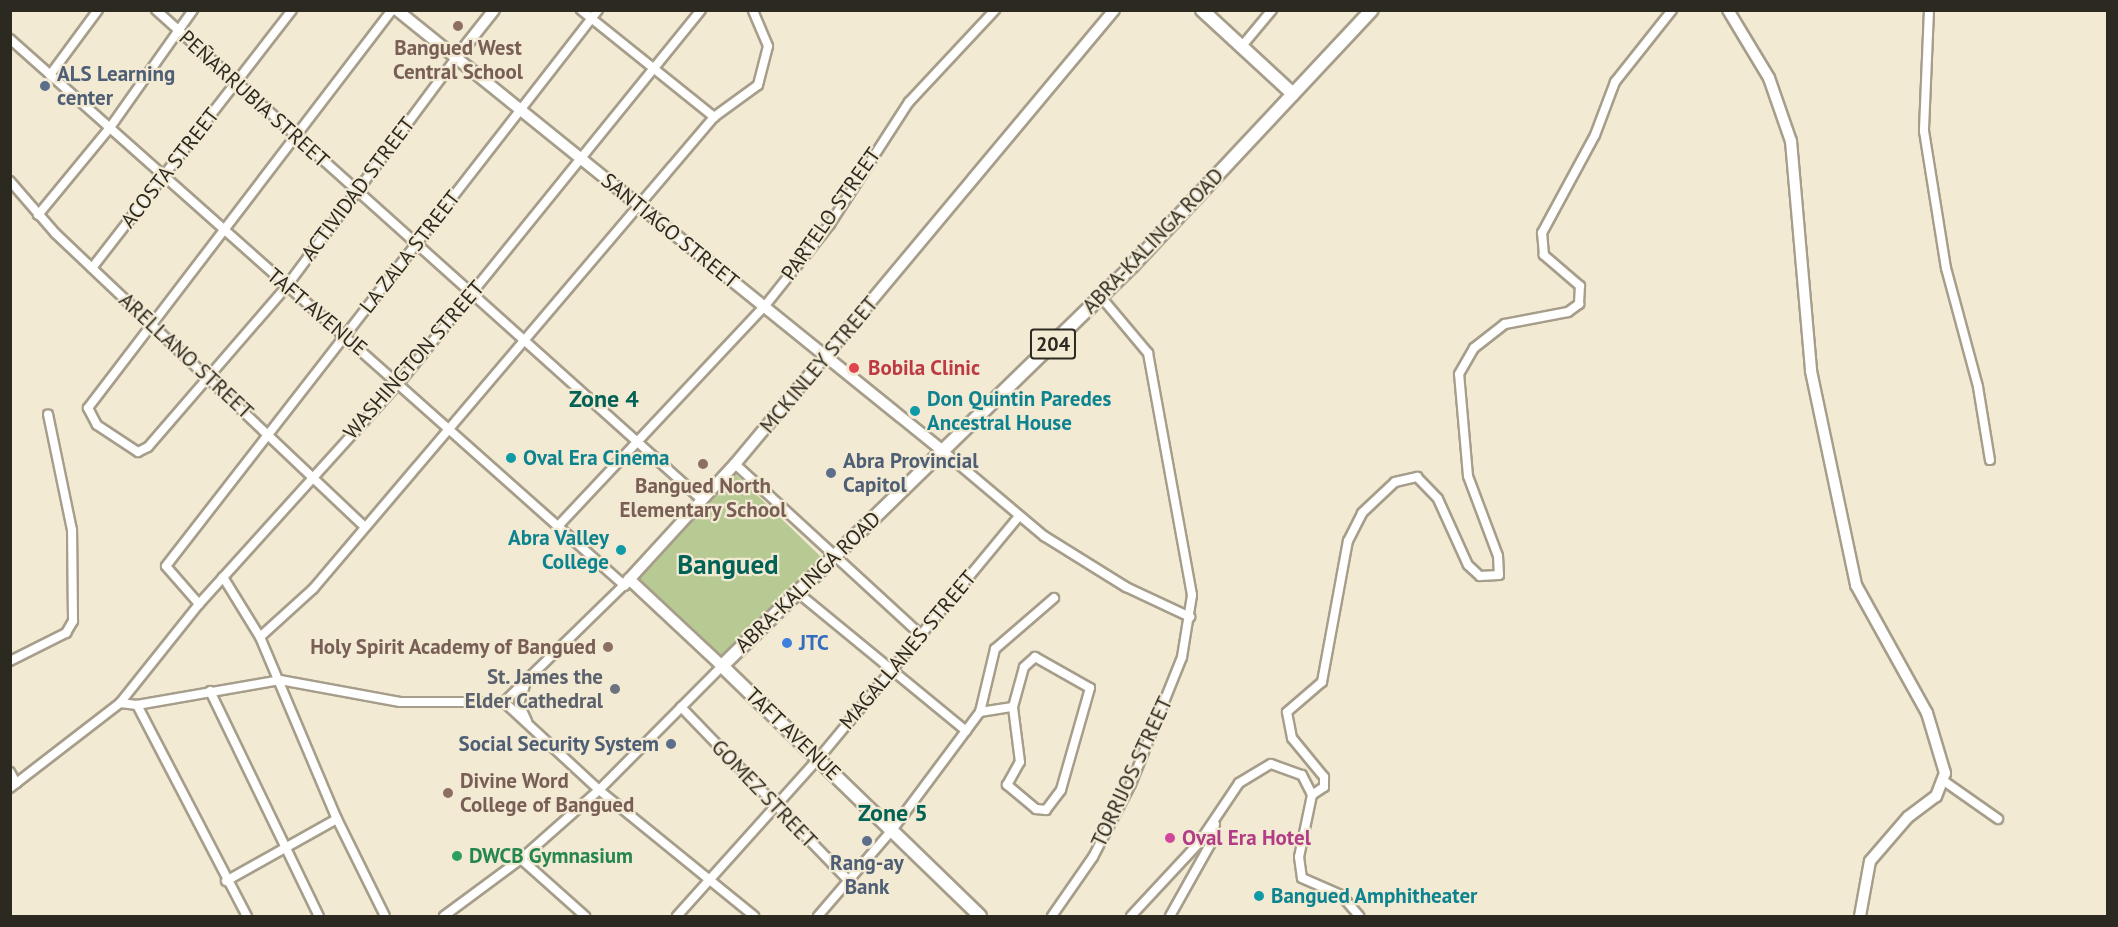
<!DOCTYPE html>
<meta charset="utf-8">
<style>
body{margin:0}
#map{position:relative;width:2118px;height:927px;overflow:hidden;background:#f3ead4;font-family:"PT Sans",sans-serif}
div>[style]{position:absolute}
.green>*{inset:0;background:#b8ca93;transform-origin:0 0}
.roads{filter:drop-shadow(2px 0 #a69e8a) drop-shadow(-2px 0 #a69e8a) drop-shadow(0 2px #a69e8a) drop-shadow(0 -2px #a69e8a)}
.street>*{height:8px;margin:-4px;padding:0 4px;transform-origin:4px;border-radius:4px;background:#fff}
.secondary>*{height:10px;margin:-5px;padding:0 5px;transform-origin:5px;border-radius:5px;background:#fff}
.primary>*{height:12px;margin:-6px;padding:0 6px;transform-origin:6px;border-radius:6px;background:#fff}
.dots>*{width:16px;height:16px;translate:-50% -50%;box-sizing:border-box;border:3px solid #f3ead4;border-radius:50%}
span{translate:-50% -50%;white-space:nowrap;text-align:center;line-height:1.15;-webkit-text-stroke:4.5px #f3ead4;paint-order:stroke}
.shield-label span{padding:2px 4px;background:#f3ead4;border:2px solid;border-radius:4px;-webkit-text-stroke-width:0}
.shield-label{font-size:20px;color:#2c2921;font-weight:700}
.education-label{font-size:21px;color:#785e54;font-weight:700}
.right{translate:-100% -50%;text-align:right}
.left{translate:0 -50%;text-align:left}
.service-label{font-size:21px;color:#4e5e75;font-weight:700}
.street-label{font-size:21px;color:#2c2921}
.health-label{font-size:21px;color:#be3a42;font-weight:700}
.culture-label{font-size:21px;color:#0d838f;font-weight:700}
.shop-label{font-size:21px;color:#366cbe;font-weight:700}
.worship-label{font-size:21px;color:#5b616d;font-weight:700}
.hotel-label{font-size:21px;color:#b23c85;font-weight:700}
.leisure-label{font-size:21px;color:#27864d;font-weight:700}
.quarter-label{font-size:24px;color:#036256;font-weight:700}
.district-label{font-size:27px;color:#036256;font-weight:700}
.frame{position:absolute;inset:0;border:12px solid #2c2921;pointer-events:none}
</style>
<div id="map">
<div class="green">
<i style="left:731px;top:470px;width:129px;height:142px;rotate:44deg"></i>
</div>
<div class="roads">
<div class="street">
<i style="left:156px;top:10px;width:732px;rotate:41.9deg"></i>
<i style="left:392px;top:10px;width:501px;rotate:127.37deg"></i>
<i style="left:88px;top:408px;width:19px;rotate:62deg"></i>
<i style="left:97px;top:425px;width:49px;rotate:33.4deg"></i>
<i style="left:138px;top:452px;width:11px;rotate:-27deg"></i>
<i style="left:148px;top:447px;width:211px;rotate:-49.2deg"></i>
<i style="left:286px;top:287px;width:285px;rotate:-53.4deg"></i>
<i style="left:581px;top:10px;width:171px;rotate:38.8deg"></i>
<i style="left:1929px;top:10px;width:121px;rotate:92.4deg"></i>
<i style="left:1924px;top:131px;width:139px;rotate:80.9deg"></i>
<i style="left:1946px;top:268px;width:123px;rotate:74.9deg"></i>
<i style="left:1978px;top:387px;width:74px;rotate:80.7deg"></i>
<i style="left:10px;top:39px;width:822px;rotate:41.65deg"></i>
<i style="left:624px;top:585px;width:168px;rotate:135.7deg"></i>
<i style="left:1242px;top:46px;width:47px;rotate:-50.2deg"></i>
<i style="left:50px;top:75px;width:81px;rotate:-53.6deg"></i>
<i style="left:10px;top:181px;width:69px;rotate:49.1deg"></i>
<i style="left:55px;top:233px;width:427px;rotate:43.5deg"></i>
<i style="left:38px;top:215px;width:112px;rotate:-50.5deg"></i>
<i style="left:109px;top:129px;width:146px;rotate:-54.8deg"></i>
<i style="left:92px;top:268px;width:326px;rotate:-52.2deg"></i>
<i style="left:943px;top:451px;width:132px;rotate:40.1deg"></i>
<i style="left:1044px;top:536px;width:97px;rotate:31.9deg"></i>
<i style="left:1126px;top:587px;width:71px;rotate:25.1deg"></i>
<i style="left:735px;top:464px;width:253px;rotate:42.6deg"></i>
<i style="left:560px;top:524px;width:298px;rotate:-46.8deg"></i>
<i style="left:764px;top:307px;width:106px;rotate:-51.5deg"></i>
<i style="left:830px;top:224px;width:145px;rotate:-57.1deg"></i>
<i style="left:909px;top:102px;width:126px;rotate:-46.9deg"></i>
<i style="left:223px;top:577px;width:70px;rotate:58.3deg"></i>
<i style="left:260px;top:637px;width:198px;rotate:67.1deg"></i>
<i style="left:337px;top:819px;width:108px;rotate:63.7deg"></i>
<i style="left:797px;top:592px;width:219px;rotate:39.4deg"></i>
<i style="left:199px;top:604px;width:50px;rotate:-131deg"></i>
<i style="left:166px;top:566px;width:704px;rotate:-52.15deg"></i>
<i style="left:260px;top:637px;width:72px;rotate:-42.2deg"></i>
<i style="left:313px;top:589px;width:619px;rotate:-49.65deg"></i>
<i style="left:714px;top:117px;width:54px;rotate:-36deg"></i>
<i style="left:758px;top:85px;width:40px;rotate:-75.6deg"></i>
<i style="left:768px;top:46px;width:39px;rotate:-113deg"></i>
<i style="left:10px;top:661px;width:63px;rotate:-26.6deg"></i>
<i style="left:66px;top:633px;width:14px;rotate:-60deg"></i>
<i style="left:73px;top:621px;width:91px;rotate:-90.6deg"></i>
<i style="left:72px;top:530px;width:118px;rotate:-101.7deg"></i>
<i style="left:525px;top:685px;width:20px;rotate:108deg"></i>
<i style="left:519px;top:704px;width:19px;rotate:65deg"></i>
<i style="left:210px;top:691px;width:250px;rotate:64.2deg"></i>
<i style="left:504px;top:702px;width:129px;rotate:42.8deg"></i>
<i style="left:599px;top:790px;width:200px;rotate:39.1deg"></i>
<i style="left:120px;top:703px;width:17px;rotate:7deg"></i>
<i style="left:137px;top:705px;width:145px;rotate:-9.9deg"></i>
<i style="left:280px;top:680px;width:122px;rotate:10.4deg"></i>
<i style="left:400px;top:702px;width:104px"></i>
<i style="left:137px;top:705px;width:238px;rotate:62.5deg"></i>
<i style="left:681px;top:707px;width:240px;rotate:46deg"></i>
<i style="left:980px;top:712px;width:33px;rotate:-9deg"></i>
<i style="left:1013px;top:707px;width:41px;rotate:-74.6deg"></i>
<i style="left:1024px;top:667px;width:15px;rotate:-42deg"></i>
<i style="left:1035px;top:657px;width:63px;rotate:29.4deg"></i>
<i style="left:1090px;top:688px;width:106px;rotate:105.9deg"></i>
<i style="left:1061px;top:790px;width:25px;rotate:127deg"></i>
<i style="left:1046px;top:810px;width:10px;rotate:-174deg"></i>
<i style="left:1036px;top:809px;width:38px;rotate:-140deg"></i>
<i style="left:1007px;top:785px;width:26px;rotate:-61deg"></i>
<i style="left:1020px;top:762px;width:55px;rotate:-97.3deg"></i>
<i style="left:10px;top:772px;width:13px;rotate:61deg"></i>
<i style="left:1944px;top:781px;width:66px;rotate:35.1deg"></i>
<i style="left:10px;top:788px;width:139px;rotate:-37.7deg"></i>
<i style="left:120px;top:703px;width:127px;rotate:-51.4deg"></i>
<i style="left:199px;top:604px;width:298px;rotate:-47.9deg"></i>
<i style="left:399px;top:383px;width:480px;rotate:-51deg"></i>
<i style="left:1312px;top:795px;width:14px;rotate:-34deg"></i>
<i style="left:1324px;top:787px;width:10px;rotate:-90deg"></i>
<i style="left:1324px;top:777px;width:50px;rotate:-129.4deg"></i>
<i style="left:1292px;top:738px;width:26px;rotate:-101deg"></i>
<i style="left:1287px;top:712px;width:46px;rotate:-40.6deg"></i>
<i style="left:1322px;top:682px;width:143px;rotate:-79.6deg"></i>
<i style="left:1348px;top:541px;width:31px;rotate:-63deg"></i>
<i style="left:1362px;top:513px;width:45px;rotate:-43.2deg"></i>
<i style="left:1395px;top:482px;width:23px;rotate:-13deg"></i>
<i style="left:1417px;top:477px;width:30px;rotate:46deg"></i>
<i style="left:1438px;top:499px;width:72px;rotate:65.6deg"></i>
<i style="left:1468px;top:565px;width:16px;rotate:43deg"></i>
<i style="left:1480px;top:576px;width:19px;rotate:-3deg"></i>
<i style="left:1499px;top:575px;width:19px;rotate:-93deg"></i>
<i style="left:1498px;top:556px;width:85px;rotate:-110.6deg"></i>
<i style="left:1468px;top:476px;width:102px;rotate:-95deg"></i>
<i style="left:1459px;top:374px;width:30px;rotate:-60deg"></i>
<i style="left:1474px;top:348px;width:39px;rotate:-38deg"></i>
<i style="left:1505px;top:324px;width:64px;rotate:-10.8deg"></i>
<i style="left:1568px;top:312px;width:14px;rotate:-36deg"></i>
<i style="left:1579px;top:304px;width:18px;rotate:-87deg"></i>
<i style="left:1580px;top:286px;width:48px;rotate:-139.3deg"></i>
<i style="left:1544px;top:255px;width:22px;rotate:-95deg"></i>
<i style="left:1542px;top:233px;width:111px;rotate:-61.6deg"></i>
<i style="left:1595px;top:135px;width:57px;rotate:-69.3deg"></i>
<i style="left:1615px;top:82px;width:92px;rotate:-51.6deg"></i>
<i style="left:521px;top:859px;width:86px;rotate:41.7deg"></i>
<i style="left:226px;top:881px;width:127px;rotate:-29.2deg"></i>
<i style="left:444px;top:916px;width:96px;rotate:-36.5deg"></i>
<i style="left:521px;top:859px;width:104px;rotate:-41.5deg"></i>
<i style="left:599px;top:790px;width:175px;rotate:-45.2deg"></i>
<i style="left:677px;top:916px;width:212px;rotate:-48.1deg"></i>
<i style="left:819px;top:758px;width:314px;rotate:-50.4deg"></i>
<i style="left:818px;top:916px;width:113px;rotate:-49.3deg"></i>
<i style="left:892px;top:830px;width:147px;rotate:-53.3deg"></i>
<i style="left:980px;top:712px;width:65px;rotate:-76.6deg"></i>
<i style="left:995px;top:649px;width:78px;rotate:-40.8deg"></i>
<i style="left:1052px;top:916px;width:72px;rotate:-55.2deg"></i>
<i style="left:1093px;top:857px;width:82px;rotate:-62.5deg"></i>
<i style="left:1131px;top:784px;width:137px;rotate:-68.1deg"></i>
<i style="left:1182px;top:657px;width:63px;rotate:-80.8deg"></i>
<i style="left:1192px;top:595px;width:246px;rotate:-100.3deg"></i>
<i style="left:1148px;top:353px;width:73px;rotate:-130deg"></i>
<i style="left:1131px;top:916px;width:98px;rotate:-47.1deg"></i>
<i style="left:1198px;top:844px;width:73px;rotate:-56.1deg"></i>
<i style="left:1239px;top:783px;width:37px;rotate:-31deg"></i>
<i style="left:1271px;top:764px;width:33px;rotate:20deg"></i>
<i style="left:1302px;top:775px;width:22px;rotate:63deg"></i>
<i style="left:1312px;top:795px;width:63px;rotate:101.8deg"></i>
<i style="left:1299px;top:857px;width:21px;rotate:82deg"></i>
<i style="left:1302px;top:878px;width:43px;rotate:23.6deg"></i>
<i style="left:1341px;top:895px;width:28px;rotate:49deg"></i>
<i style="left:1170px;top:916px;width:84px;rotate:-60.7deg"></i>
<i style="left:1211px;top:843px;width:19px;rotate:-78deg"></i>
</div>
<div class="secondary">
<i style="left:397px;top:10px;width:702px;rotate:38.93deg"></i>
<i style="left:1728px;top:10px;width:79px;rotate:58.9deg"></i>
<i style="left:1769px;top:78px;width:67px;rotate:70.8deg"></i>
<i style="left:1791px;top:141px;width:231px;rotate:85deg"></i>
<i style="left:1811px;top:371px;width:219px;rotate:78.1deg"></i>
<i style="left:1856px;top:585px;width:146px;rotate:61deg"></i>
<i style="left:1927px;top:713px;width:63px;rotate:73.3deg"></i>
<i style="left:1945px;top:773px;width:25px;rotate:111deg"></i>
<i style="left:1936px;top:796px;width:35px;rotate:143deg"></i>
<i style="left:1908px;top:817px;width:58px;rotate:130.8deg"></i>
<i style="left:1870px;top:861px;width:56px;rotate:100.3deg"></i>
<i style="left:456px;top:58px;width:61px;rotate:-51.6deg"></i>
<i style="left:629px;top:579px;width:127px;rotate:43.1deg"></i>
<i style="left:624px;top:585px;width:164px;rotate:-47.5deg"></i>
<i style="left:735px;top:464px;width:591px;rotate:-50.14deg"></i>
</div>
<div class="primary">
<i style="left:1202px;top:10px;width:124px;rotate:42.7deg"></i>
<i style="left:980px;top:916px;width:359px;rotate:-135.9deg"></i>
<i style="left:722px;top:666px;width:574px;rotate:-44.29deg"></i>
<i style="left:1133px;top:265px;width:349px;rotate:-46.9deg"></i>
</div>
</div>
<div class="dots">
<i style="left:458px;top:26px;background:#8d6e63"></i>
<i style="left:45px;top:86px;background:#5c6f8a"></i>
<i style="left:854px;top:368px;background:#e0444e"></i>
<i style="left:915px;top:411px;background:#0f9aa8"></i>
<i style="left:511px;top:458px;background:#0f9aa8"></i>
<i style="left:703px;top:464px;background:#8d6e63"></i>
<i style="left:831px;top:473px;background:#5c6f8a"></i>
<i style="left:621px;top:550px;background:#0f9aa8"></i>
<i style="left:787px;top:643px;background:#3f7fe0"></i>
<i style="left:608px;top:647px;background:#8d6e63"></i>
<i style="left:615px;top:689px;background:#6b7280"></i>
<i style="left:671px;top:744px;background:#5c6f8a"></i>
<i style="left:448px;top:793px;background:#8d6e63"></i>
<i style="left:1170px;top:838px;background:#d1479c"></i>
<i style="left:867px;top:841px;background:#5c6f8a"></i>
<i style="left:457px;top:856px;background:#2e9e5b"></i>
<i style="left:1259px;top:896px;background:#0f9aa8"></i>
</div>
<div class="shield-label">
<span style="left:1053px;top:344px">204</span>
</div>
<div class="education-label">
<span style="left:458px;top:60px">Bangued West<br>Central School</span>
<span style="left:703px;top:498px">Bangued North<br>Elementary School</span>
<span class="right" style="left:596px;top:647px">Holy Spirit Academy of Bangued</span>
<span class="left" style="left:460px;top:793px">Divine Word<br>College of Bangued</span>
</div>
<div class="service-label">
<span class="left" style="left:57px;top:86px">ALS Learning<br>center</span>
<span class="left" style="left:843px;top:473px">Abra Provincial<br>Capitol</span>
<span class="right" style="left:659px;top:744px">Social Security System</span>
<span style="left:867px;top:875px">Rang-ay<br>Bank</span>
</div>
<div class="street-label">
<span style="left:254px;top:99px;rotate:42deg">PEÑARRUBIA STREET</span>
<span style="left:170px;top:168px;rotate:-52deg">ACOSTA STREET</span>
<span style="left:358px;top:189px;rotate:-53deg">ACTIVIDAD STREET</span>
<span style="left:831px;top:214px;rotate:-55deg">PARTELO STREET</span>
<span style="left:670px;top:231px;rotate:39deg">SANTIAGO STREET</span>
<span style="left:1153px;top:241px;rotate:-46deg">ABRA-KALINGA ROAD</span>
<span style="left:410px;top:252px;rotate:-52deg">LA ZALA STREET</span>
<span style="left:317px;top:312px;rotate:40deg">TAFT AVENUE</span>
<span style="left:186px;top:356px;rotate:43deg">ARELLANO STREET</span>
<span style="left:414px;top:360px;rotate:-49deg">WASHINGTON STREET</span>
<span style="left:819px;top:365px;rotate:-50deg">MCKINLEY STREET</span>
<span style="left:808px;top:582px;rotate:-44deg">ABRA-KALINGA ROAD</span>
<span style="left:908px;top:650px;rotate:-50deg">MAGALLANES STREET</span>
<span style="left:793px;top:734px;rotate:44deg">TAFT AVENUE</span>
<span style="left:1132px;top:772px;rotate:-65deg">TORRIJOS STREET</span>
<span style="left:764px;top:794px;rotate:46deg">GOMEZ STREET</span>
</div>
<div class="health-label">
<span class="left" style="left:868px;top:368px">Bobila Clinic</span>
</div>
<div class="culture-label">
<span class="left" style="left:927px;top:411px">Don Quintin Paredes<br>Ancestral House</span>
<span class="left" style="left:523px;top:458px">Oval Era Cinema</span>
<span class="right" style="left:609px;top:550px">Abra Valley<br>College</span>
<span class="left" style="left:1271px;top:896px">Bangued Amphitheater</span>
</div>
<div class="shop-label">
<span class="left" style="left:799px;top:643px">JTC</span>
</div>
<div class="worship-label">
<span class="right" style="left:603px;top:689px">St. James the<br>Elder Cathedral</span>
</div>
<div class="hotel-label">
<span class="left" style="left:1182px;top:838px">Oval Era Hotel</span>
</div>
<div class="leisure-label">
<span class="left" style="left:469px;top:856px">DWCB Gymnasium</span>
</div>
<div class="quarter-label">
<span style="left:604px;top:399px">Zone 4</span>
<span style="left:893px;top:813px">Zone 5</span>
</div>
<div class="district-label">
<span style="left:728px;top:565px">Bangued</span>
</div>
<div class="frame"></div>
</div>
